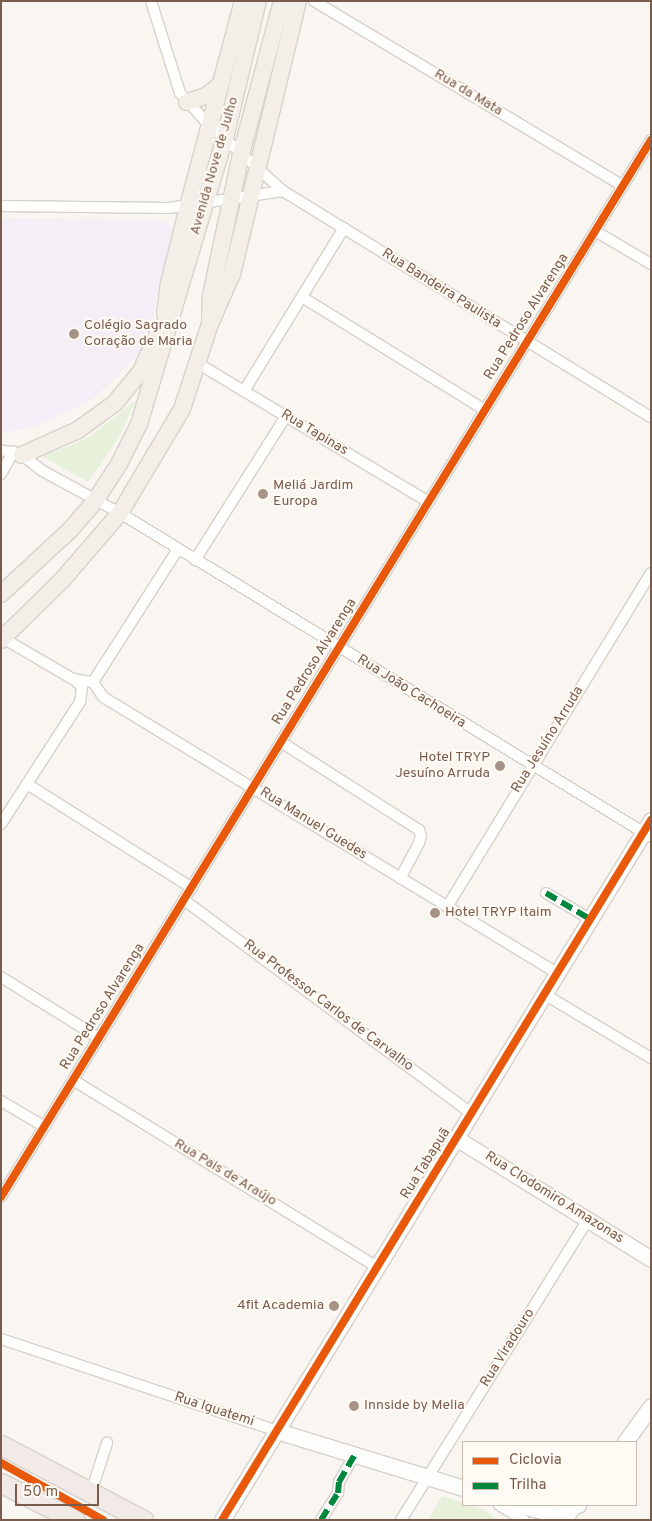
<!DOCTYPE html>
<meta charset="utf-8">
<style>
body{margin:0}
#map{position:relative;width:652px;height:1521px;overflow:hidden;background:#f9f5f0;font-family:Overpass,sans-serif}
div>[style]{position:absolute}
.education>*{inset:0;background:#f6eef6}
.green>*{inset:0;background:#e7f0db}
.roads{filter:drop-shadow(1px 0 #d7d1cb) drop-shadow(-1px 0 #d7d1cb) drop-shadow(0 1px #d7d1cb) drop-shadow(0 -1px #d7d1cb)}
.street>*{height:10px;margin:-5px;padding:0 5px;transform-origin:5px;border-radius:5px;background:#fefefd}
.secondary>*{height:15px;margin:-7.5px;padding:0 7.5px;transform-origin:7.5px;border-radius:7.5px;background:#fefefd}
.primary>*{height:16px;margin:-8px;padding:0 8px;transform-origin:8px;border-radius:8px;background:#f3eee8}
.highway>*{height:19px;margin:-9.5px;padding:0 9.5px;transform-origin:9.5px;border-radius:9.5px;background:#f2eae7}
.quiet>*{height:6px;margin-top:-3px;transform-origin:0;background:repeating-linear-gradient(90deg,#00873e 0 12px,transparent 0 18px)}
.cycleway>*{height:8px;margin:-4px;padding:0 4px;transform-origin:4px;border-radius:4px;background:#e8590c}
.dots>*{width:14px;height:14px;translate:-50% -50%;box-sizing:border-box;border:2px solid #fffaf3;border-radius:50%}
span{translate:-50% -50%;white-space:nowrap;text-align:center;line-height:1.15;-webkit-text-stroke:4px #fffaf3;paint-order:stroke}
.street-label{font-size:14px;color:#7a5c4d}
.poi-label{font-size:14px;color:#7a5c4d}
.left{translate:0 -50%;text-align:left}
.right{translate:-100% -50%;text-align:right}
.frame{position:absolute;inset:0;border:2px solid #7a5c4d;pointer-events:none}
.legend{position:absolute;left:462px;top:1441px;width:175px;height:65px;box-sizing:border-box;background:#fffaf3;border:1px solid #cabbb1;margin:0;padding:6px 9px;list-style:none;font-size:15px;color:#7a5c4d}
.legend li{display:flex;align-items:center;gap:10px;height:25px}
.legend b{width:25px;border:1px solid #cabbb1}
.scale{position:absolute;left:15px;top:1484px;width:84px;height:22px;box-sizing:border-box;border:2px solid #7a5c4d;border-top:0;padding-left:6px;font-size:15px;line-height:18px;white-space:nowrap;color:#7a5c4d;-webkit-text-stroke:4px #fffaf3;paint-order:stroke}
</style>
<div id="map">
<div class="education">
<i style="clip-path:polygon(1px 218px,161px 220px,172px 226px,154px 316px,140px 353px,93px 399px,36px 427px,11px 431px,1px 431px)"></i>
</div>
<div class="green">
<i style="clip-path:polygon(135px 401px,120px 436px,88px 482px,36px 453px,54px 452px,86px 439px)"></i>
<i style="clip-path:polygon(442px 1496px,485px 1510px,498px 1520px,428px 1520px)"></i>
</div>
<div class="roads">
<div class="street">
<i style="left:151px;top:1px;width:96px;rotate:72.5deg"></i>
<i style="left:180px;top:93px;width:38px;rotate:48deg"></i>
<i style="left:205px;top:121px;width:105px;rotate:41.9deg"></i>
<i style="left:283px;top:191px;width:432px;rotate:31.6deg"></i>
<i style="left:314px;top:1px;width:359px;rotate:30.9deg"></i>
<i style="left:1px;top:206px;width:168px;rotate:0.7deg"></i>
<i style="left:169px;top:208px;width:115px;rotate:-8.5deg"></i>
<i style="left:595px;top:231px;width:65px;rotate:30.5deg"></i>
<i style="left:302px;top:297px;width:215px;rotate:31.7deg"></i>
<i style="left:199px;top:364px;width:268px;rotate:31deg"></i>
<i style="left:244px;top:391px;width:191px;rotate:-58.5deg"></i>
<i style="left:1px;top:450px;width:22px;rotate:13deg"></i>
<i style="left:22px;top:455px;width:24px;rotate:38deg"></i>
<i style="left:41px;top:470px;width:90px;rotate:28.6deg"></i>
<i style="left:120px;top:513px;width:622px;rotate:31.39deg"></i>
<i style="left:1px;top:474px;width:26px;rotate:-61deg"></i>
<i style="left:195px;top:560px;width:170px;rotate:-57.7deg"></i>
<i style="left:1px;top:637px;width:83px;rotate:30.3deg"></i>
<i style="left:73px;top:679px;width:20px;rotate:9deg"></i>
<i style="left:93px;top:682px;width:18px;rotate:56deg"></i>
<i style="left:103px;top:697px;width:531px;rotate:31.3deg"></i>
<i style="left:93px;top:682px;width:158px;rotate:-57.4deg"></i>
<i style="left:281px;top:742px;width:164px;rotate:32.5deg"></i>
<i style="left:419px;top:830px;width:6px;rotate:72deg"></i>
<i style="left:421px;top:836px;width:7px;rotate:106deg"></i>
<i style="left:419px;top:843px;width:40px;rotate:118deg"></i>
<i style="left:27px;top:784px;width:195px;rotate:32.2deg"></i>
<i style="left:1px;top:824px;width:145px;rotate:-57.1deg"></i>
<i style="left:80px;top:702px;width:15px;rotate:-82deg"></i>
<i style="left:82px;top:687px;width:11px;rotate:-135deg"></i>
<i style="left:546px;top:893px;width:51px;rotate:30.6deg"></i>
<i style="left:184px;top:900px;width:357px;rotate:36.6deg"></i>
<i style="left:447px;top:907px;width:391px;rotate:-58.6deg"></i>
<i style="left:1px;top:977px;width:115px;rotate:31.9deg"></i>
<i style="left:544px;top:994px;width:125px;rotate:30.9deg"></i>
<i style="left:73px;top:1080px;width:357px;rotate:31.6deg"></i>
<i style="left:1px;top:1101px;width:51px;rotate:30.6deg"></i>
<i style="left:1px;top:1197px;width:1241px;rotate:-58.41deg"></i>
<i style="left:1px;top:1339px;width:291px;rotate:18.4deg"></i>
<i style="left:91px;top:1492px;width:52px;rotate:-71.9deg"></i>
<i style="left:499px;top:1505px;width:29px;rotate:31deg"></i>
<i style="left:321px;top:1520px;width:32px;rotate:-58deg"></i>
<i style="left:338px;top:1493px;width:11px;rotate:-85deg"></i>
<i style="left:339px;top:1482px;width:32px;rotate:-60deg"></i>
<i style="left:401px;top:1520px;width:354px;rotate:-58.1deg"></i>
<i style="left:568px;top:1520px;width:15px;rotate:-58deg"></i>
</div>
<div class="secondary">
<i style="left:456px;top:1138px;width:229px;rotate:31.8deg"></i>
<i style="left:277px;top:1431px;width:195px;rotate:17deg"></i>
<i style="left:625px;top:1442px;width:44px;rotate:-54.2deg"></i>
<i style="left:518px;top:1505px;width:36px;rotate:14deg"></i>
<i style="left:553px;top:1514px;width:27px;rotate:-20deg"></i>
<i style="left:222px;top:1520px;width:821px;rotate:-58.5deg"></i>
</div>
<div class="primary">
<i style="left:187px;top:102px;width:20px;rotate:-18deg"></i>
<i style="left:206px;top:96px;width:18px;rotate:-38deg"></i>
<i style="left:165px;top:315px;width:32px;rotate:-83deg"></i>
<i style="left:169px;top:283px;width:79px;rotate:-76.1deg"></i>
<i style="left:188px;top:206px;width:212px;rotate:-75deg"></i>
<i style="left:210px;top:319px;width:24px;rotate:-88deg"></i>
<i style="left:211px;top:295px;width:144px;rotate:-78deg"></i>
<i style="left:241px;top:154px;width:158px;rotate:-75deg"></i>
<i style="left:22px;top:455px;width:61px;rotate:-24.1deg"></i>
<i style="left:78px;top:430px;width:46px;rotate:-36.1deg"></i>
<i style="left:115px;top:403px;width:41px;rotate:-50.9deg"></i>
<i style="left:141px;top:371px;width:42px;rotate:-65.9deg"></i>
<i style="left:1px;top:594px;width:94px;rotate:-42.8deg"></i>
<i style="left:70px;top:530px;width:38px;rotate:-49deg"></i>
<i style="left:95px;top:501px;width:44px;rotate:-57deg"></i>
<i style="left:119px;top:464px;width:45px;rotate:-63.4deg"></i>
<i style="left:139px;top:424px;width:299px;rotate:-73.3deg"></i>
<i style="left:225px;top:138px;width:141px;rotate:-76.5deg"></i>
<i style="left:1px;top:640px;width:87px;rotate:-44.5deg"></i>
<i style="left:63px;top:579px;width:87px;rotate:-49.2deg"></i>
<i style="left:120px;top:513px;width:121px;rotate:-59.2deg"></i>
<i style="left:182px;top:409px;width:89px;rotate:-71.8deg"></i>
<i style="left:210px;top:324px;width:55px;rotate:-66.3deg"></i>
<i style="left:232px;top:274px;width:281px;rotate:-76.4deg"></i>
</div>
<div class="highway">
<i style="left:1px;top:1445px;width:161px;rotate:27.8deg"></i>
<i style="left:1px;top:1483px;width:83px;rotate:26.6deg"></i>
</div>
</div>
<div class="quiet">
<i style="left:546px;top:893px;width:51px;rotate:30.6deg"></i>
<i style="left:321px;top:1520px;width:32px;rotate:-58deg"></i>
<i style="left:338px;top:1493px;width:11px;rotate:-85deg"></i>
<i style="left:339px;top:1482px;width:32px;rotate:-60deg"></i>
</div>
<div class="cycleway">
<i style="left:1px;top:1197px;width:1241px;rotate:-58.41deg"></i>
<i style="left:1px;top:1463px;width:117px;rotate:29.2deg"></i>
<i style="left:222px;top:1520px;width:821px;rotate:-58.5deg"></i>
</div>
<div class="dots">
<i style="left:74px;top:334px;background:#a69286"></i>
<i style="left:263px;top:494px;background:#a69286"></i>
<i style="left:500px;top:766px;background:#a69286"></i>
<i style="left:435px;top:913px;background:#a69286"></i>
<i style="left:334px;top:1306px;background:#a69286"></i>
<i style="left:354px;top:1406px;background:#a69286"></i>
</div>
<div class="street-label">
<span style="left:468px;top:93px;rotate:31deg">Rua da Mata</span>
<span style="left:215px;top:166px;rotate:-74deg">Avenida Nove de Julho</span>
<span style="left:441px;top:289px;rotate:32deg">Rua Bandeira Paulista</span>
<span style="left:527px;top:317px;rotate:-58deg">Rua Pedroso Alvarenga</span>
<span style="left:314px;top:433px;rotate:31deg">Rua Tapinas</span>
<span style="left:315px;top:662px;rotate:-58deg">Rua Pedroso Alvarenga</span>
<span style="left:411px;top:692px;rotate:32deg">Rua João Cachoeira</span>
<span style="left:548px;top:740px;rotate:-58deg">Rua Jesuíno Arruda</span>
<span style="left:313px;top:824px;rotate:32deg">Rua Manuel Guedes</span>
<span style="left:328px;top:1006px;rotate:37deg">Rua Professor Carlos de Carvalho</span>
<span style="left:103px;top:1007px;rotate:-58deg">Rua Pedroso Alvarenga</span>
<span style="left:426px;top:1164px;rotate:-58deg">Rua Tabapuã</span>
<span style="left:225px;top:1173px;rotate:31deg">Rua Pais de Araújo</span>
<span style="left:554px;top:1198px;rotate:32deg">Rua Clodomiro Amazonas</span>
<span style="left:508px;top:1348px;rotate:-58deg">Rua Viradouro</span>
<span style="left:214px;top:1410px;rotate:18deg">Rua Iguatemi</span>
</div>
<div class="poi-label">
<span class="left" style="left:84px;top:334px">Colégio Sagrado<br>Coração de Maria</span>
<span class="left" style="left:273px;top:494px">Meliá Jardim<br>Europa</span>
<span class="right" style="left:490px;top:766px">Hotel TRYP<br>Jesuíno Arruda</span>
<span class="left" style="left:445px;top:913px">Hotel TRYP Itaim</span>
<span class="right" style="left:324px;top:1306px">4fit Academia</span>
<span class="left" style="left:364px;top:1406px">Innside by Melia</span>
</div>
<div class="frame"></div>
<ul class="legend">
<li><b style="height:6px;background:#e8590c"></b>Ciclovia</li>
<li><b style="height:6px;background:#00873e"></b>Trilha</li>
</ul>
<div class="scale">50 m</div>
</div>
